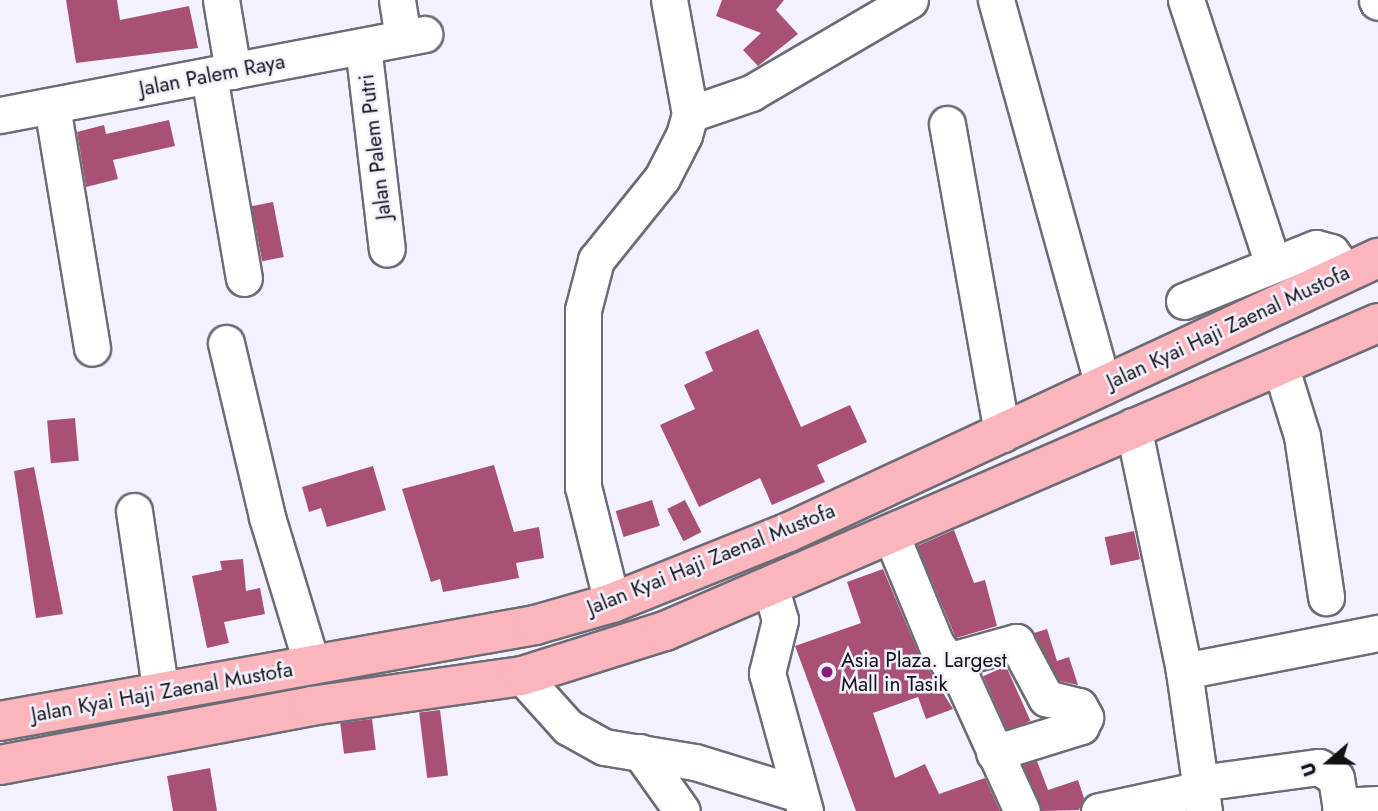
<!DOCTYPE html>
<style>
body{margin:0}
#map{position:relative;width:1378px;height:811px;overflow:hidden;background:#f3f1fe;font-family:Jost,sans-serif}
div>[style]{position:absolute}
.building>*{inset:0;background:#a95175;transform-origin:0 0}
.roads{filter:drop-shadow(2px 0 #6c6b76) drop-shadow(-2px 0 #6c6b76) drop-shadow(0 2px #6c6b76) drop-shadow(0 -2px #6c6b76)}
.minor>*{height:35px;margin:-17.5px;padding:0 17.5px;transform-origin:17.5px;border-radius:17.5px;background:#fff}
.major>*{height:38px;margin:-19px;padding:0 19px;transform-origin:19px;border-radius:19px;background:#fab6bc}
.dots>*{width:19px;height:19px;translate:-50% -50%;box-sizing:border-box;border:4px solid #f3f1fe;border-radius:50%}
span{translate:-50% -50%;white-space:nowrap;text-align:center;line-height:1.15;-webkit-text-stroke:5px #f3f1fe;paint-order:stroke}
.street-label{font-size:21px;color:#121216}
.poi-label{font-size:21px;color:#121216}
.left{translate:0 -50%;text-align:left}
.north{position:absolute;left:1294px;top:727px;width:70px;height:70px;-webkit-text-stroke:5px #f3f1fe;paint-order:stroke;rotate:250deg;font-size:19px;font-weight:700;line-height:28px;text-align:center;color:#121216}
.north::after{content:'';display:block;margin:auto;width:24px;height:32px;background:#121216;clip-path:polygon(50% 0,100% 100%,50% 72%,0 100%)}
</style>
<div id="map">
<div class="building">
<i style="clip-path:polygon(66px 0,117px 0,120px 20px,189px 6px,198px 48px,76px 63px)"></i>
<i style="clip-path:polygon(722px 0,784px 0,776px 10px,798px 34px,758px 66px,743px 50px,761px 33px,716px 16px)"></i>
<i style="clip-path:polygon(169px 120px,175px 146px,113px 160px,118px 179px,86px 187px,77px 132px,104px 125px,106px 134px)"></i>
<i style="left:273px;top:202px;width:56px;height:22px;rotate:79deg"></i>
<i style="clip-path:polygon(758px 329px,801px 427px,850px 405px,867px 442px,817px 465px,825px 482px,772px 505px,760px 478px,699px 507px,660px 425px,695px 409px,684px 385px,713px 371px,705px 352px)"></i>
<i style="left:75px;top:418px;width:43px;height:28px;rotate:85deg"></i>
<i style="clip-path:polygon(494px 465px,514px 532px,539px 527px,544px 558px,516px 563px,519px 578px,443px 592px,440px 579px,431px 582px,402px 489px)"></i>
<i style="clip-path:polygon(373px 466px,386px 510px,327px 527px,321px 508px,309px 512px,302px 487px)"></i>
<i style="clip-path:polygon(34px 467px,63px 614px,36px 618px,14px 471px)"></i>
<i style="left:652px;top:500px;width:27px;height:38px;rotate:73deg"></i>
<i style="left:685px;top:500px;width:36px;height:20px;rotate:63deg"></i>
<i style="clip-path:polygon(954px 530px,974px 583px,985px 580px,997px 626px,956px 638px,917px 546px)"></i>
<i style="left:1134px;top:531px;width:29px;height:30px;rotate:78deg"></i>
<i style="clip-path:polygon(243px 559px,246px 591px,260px 588px,265px 614px,224px 622px,229px 643px,207px 648px,192px 576px,222px 570px,220px 561px)"></i>
<i style="clip-path:polygon(883px 569px,918px 652px,953px 709px,926px 719px,918px 697px,873px 713px,895px 778px,925px 764px,939px 794px,985px 778px,1000px 811px,856px 811px,795px 646px,861px 623px,847px 582px)"></i>
<i style="clip-path:polygon(1047px 629px,1057px 661px,1069px 657px,1078px 685px,1059px 681px,1034px 633px)"></i>
<i style="left:1006px;top:666px;width:60px;height:25px;rotate:66deg"></i>
<i style="left:440px;top:710px;width:66px;height:21px;rotate:83deg"></i>
<i style="left:372px;top:719px;width:31px;height:32px;rotate:83deg"></i>
<i style="clip-path:polygon(1037px 761px,1048px 790px,1078px 780px,1084px 798px,1079px 810px,1042px 811px,1023px 765px)"></i>
<i style="clip-path:polygon(210px 768px,217px 811px,173px 811px,167px 776px)"></i>
</div>
<div class="roads">
<div class="minor">
<i style="left:221px;top:0;width:72px;rotate:80.4deg"></i>
<i style="left:397px;top:0;width:38px;rotate:81deg"></i>
<i style="left:996px;top:0;width:401px;rotate:74.5deg"></i>
<i style="left:1186px;top:0;width:278px;rotate:71.8deg"></i>
<i style="left:1377px;top:0;width:2px;rotate:63deg"></i>
<i style="left:363px;top:46px;width:204px;rotate:83.3deg"></i>
<i style="left:209px;top:76px;width:205px;rotate:80.2deg"></i>
<i style="left:52px;top:106px;width:245px;rotate:80.6deg"></i>
<i style="left:690px;top:114px;width:65px;rotate:-19deg"></i>
<i style="left:751px;top:93px;width:184px;rotate:-30.3deg"></i>
<i style="left:0;top:115px;width:432px;rotate:-10.8deg"></i>
<i style="left:947px;top:124px;width:315px;rotate:79.9deg"></i>
<i style="left:1184px;top:301px;width:142px;rotate:-21.9deg"></i>
<i style="left:1316px;top:248px;width:16px;rotate:15deg"></i>
<i style="left:1331px;top:252px;width:25px;rotate:53deg"></i>
<i style="left:226px;top:343px;width:179px;rotate:76.7deg"></i>
<i style="left:267px;top:517px;width:155px;rotate:73.1deg"></i>
<i style="left:1280px;top:365px;width:74px;rotate:72.8deg"></i>
<i style="left:1302px;top:436px;width:163px;rotate:81.5deg"></i>
<i style="left:1133px;top:426px;width:250px;rotate:78.2deg"></i>
<i style="left:1184px;top:671px;width:141px;rotate:81.9deg"></i>
<i style="left:134px;top:511px;width:184px;rotate:81.6deg"></i>
<i style="left:890px;top:532px;width:121px;rotate:67.7deg"></i>
<i style="left:936px;top:644px;width:44px;rotate:53.4deg"></i>
<i style="left:962px;top:679px;width:145px;rotate:65.6deg"></i>
<i style="left:770px;top:585px;width:36px;rotate:74deg"></i>
<i style="left:780px;top:620px;width:55px;rotate:103.8deg"></i>
<i style="left:767px;top:673px;width:143px;rotate:74.6deg"></i>
<i style="left:612px;top:603px;width:120px;rotate:-104deg"></i>
<i style="left:583px;top:487px;width:177px;rotate:-90deg"></i>
<i style="left:583px;top:310px;width:52px;rotate:-75.4deg"></i>
<i style="left:596px;top:260px;width:105px;rotate:-51.2deg"></i>
<i style="left:662px;top:178px;width:48px;rotate:-62.9deg"></i>
<i style="left:684px;top:135px;width:22px;rotate:-74deg"></i>
<i style="left:690px;top:114px;width:116px;rotate:-100.4deg"></i>
<i style="left:947px;top:661px;width:72px;rotate:-15.4deg"></i>
<i style="left:1016px;top:642px;width:64px;rotate:61.8deg"></i>
<i style="left:1046px;top:698px;width:34px;rotate:14deg"></i>
<i style="left:1079px;top:706px;width:13px;rotate:61deg"></i>
<i style="left:1085px;top:717px;width:10px;rotate:114deg"></i>
<i style="left:1081px;top:726px;width:91px;rotate:162.8deg"></i>
<i style="left:1184px;top:671px;width:198px;rotate:-11.1deg"></i>
<i style="left:522px;top:676px;width:69px;rotate:48deg"></i>
<i style="left:568px;top:727px;width:41px;rotate:29.1deg"></i>
<i style="left:604px;top:747px;width:92px;rotate:9.4deg"></i>
<i style="left:695px;top:762px;width:109px;rotate:17.1deg"></i>
<i style="left:640px;top:752px;width:72px;rotate:54.6deg"></i>
<i style="left:1200px;top:783px;width:120px;rotate:-7.7deg"></i>
<i style="left:1319px;top:767px;width:20px;rotate:33deg"></i>
<i style="left:1336px;top:778px;width:33px;rotate:81deg"></i>
<i style="left:1340px;top:806px;width:38px;rotate:-3deg"></i>
<i style="left:1099px;top:811px;width:104px;rotate:-12.2deg"></i>
</div>
<div class="major">
<i style="left:0;top:721px;width:544px;rotate:-10.17deg"></i>
<i style="left:535px;top:625px;width:80px;rotate:-15.9deg"></i>
<i style="left:612px;top:603px;width:191px;rotate:-21.9deg"></i>
<i style="left:789px;top:532px;width:650px;rotate:-24.95deg"></i>
<i style="left:0;top:765px;width:317px;rotate:-10.7deg"></i>
<i style="left:311px;top:706px;width:213px;rotate:-8.1deg"></i>
<i style="left:522px;top:676px;width:150px;rotate:-17.5deg"></i>
<i style="left:665px;top:631px;width:777px;rotate:-23.36deg"></i>
</div>
</div>
<div class="dots">
<i style="left:827px;top:672px;background:#8d1b7d"></i>
</div>
<div class="street-label">
<span style="left:212px;top:75px;rotate:-11deg">Jalan Palem Raya</span>
<span style="left:375px;top:147px;rotate:-97deg">Jalan Palem Putri</span>
<span style="left:1228px;top:327px;rotate:-25deg">Jalan Kyai Haji Zaenal Mustofa</span>
<span style="left:711px;top:559px;rotate:-22deg">Jalan Kyai Haji Zaenal Mustofa</span>
<span style="left:162px;top:692px;rotate:-10deg">Jalan Kyai Haji Zaenal Mustofa</span>
</div>
<div class="poi-label">
<span class="left" style="left:841px;top:672px">Asia Plaza. Largest<br>Mall in Tasik</span>
</div>
<div class="north">U</div>
</div>
